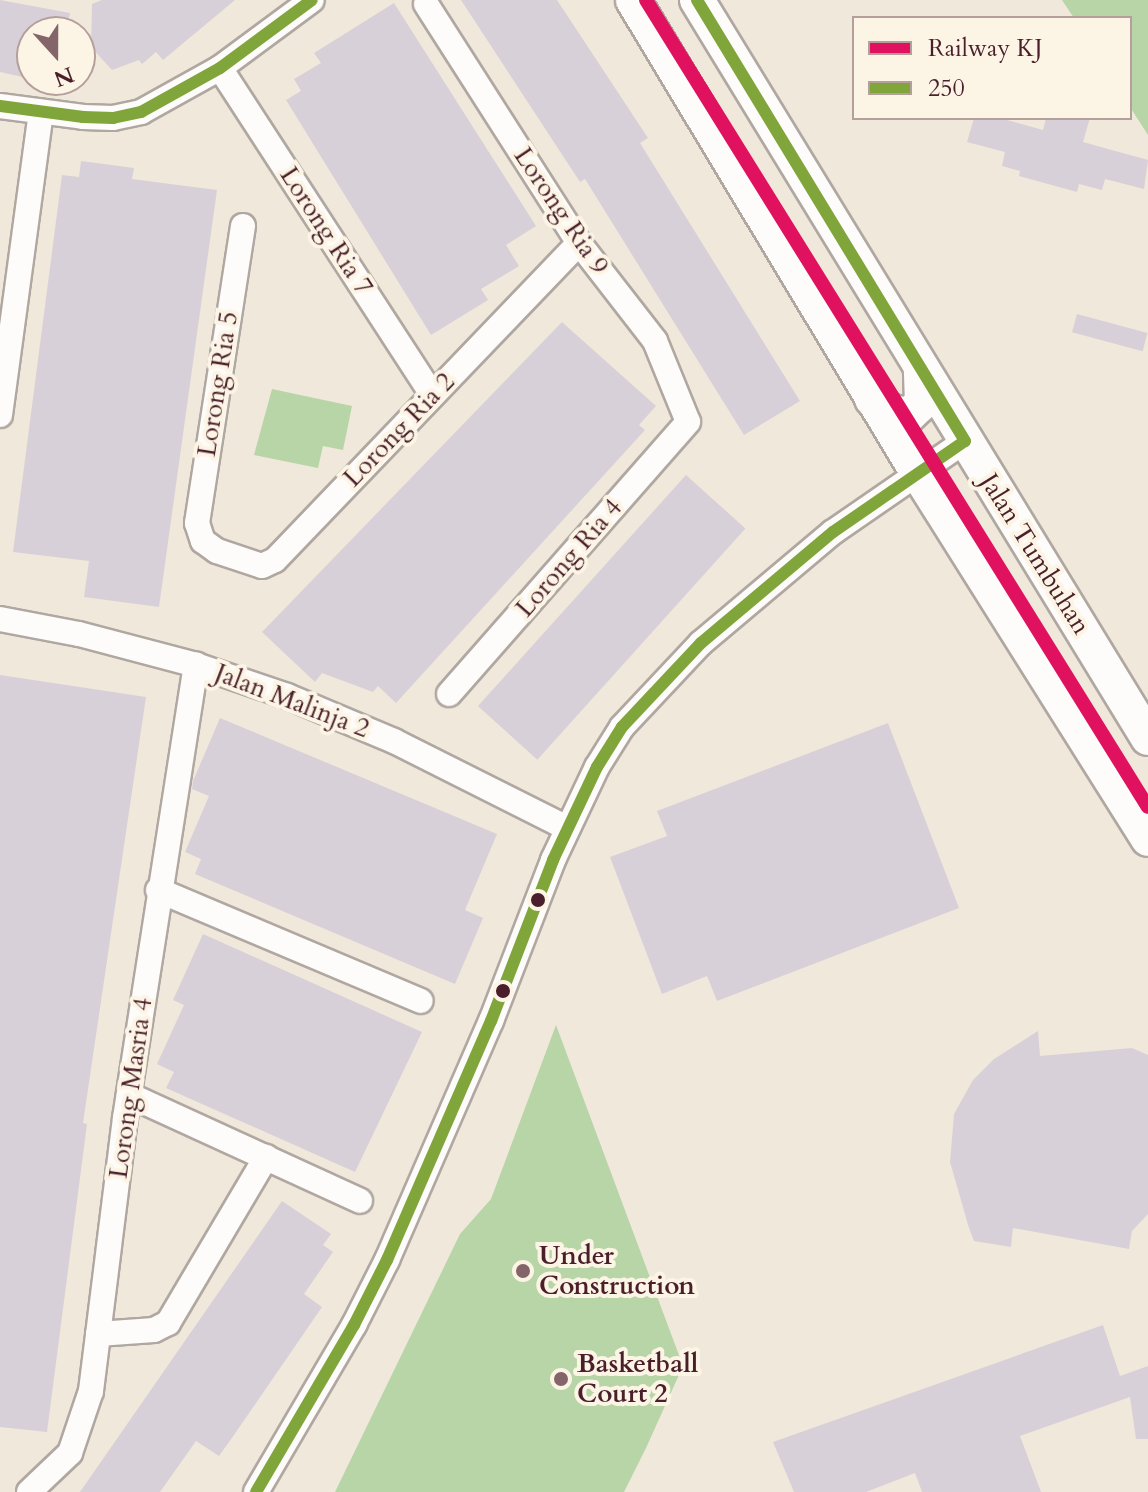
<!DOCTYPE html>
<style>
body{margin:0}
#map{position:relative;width:1148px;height:1492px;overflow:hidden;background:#f0e8db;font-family:Cardo,serif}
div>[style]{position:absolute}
.green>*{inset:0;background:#b7d5a7}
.building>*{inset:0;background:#d8d0d8;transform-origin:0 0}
.roads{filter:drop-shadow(2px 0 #b0a7a1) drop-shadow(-2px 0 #b0a7a1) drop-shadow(0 2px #b0a7a1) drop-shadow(0 -2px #b0a7a1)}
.minor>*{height:24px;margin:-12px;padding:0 12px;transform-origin:12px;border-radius:12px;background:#fdfcfa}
.secondary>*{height:34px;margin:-17px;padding:0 17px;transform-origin:17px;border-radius:17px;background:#fdfcfa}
.bus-1>*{height:12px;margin:-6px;padding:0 6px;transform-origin:6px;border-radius:6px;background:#80a53b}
.rail-1>*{height:14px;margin:-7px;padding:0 7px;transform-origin:7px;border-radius:7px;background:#e0115f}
.dots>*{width:22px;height:22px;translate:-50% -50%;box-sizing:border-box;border:4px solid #fcf5e5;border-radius:50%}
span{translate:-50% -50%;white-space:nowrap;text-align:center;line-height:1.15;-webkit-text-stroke:8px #fcf5e5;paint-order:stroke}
.street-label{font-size:26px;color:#4a1f2b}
.poi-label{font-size:26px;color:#4a1f2b;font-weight:700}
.left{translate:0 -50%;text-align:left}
.legend{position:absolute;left:852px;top:16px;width:280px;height:104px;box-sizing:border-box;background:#fcf5e5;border:2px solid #b59f9b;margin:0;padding:10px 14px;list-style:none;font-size:24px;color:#4a1f2b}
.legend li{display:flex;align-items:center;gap:16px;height:40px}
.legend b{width:40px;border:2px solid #b59f9b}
.north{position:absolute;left:16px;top:16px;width:80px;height:80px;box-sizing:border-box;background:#fcf5e5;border:2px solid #b59f9b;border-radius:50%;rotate:159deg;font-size:22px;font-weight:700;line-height:32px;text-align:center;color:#4a1f2b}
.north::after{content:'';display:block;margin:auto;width:28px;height:36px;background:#846569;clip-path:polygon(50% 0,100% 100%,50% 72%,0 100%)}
</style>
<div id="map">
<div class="green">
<i style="clip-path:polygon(1062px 0,1148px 0,1148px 135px,1130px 107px,1130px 18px,1074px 18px)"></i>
<i style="clip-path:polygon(272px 389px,352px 406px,343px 450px,323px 446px,318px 468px,254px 455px)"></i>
<i style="clip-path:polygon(556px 1025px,683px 1366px,646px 1448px,624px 1492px,335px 1492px,460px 1234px,491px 1199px)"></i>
</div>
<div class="building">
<i style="clip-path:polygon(0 0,70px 13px,66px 32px,32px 32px,32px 79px,0 72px)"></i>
<i style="clip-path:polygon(102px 0,235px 0,163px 60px,156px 52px,142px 64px,139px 60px,112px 70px,91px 47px,92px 4px)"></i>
<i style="clip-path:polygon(461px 0,557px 0,648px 138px,640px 143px,800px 401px,744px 435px,585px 179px,580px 182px)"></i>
<i style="clip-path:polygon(394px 3px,536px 226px,506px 245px,519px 266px,481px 289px,488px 300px,431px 335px,286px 100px,301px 91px,294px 79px,321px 63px,314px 53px)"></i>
<i style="clip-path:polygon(974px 118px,1000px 118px,1043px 130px,1046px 118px,1090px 118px,1083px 142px,1148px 160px,1144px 189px,1105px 179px,1102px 190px,1079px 184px,1077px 192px,1019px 176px,1020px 171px,1002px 166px,1005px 152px,967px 142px)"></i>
<i style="clip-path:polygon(81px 161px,134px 168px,132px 179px,217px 190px,159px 607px,84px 597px,89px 561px,13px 552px,62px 175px,79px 177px)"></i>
<i style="left:1077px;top:314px;width:73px;height:19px;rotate:15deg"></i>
<i style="clip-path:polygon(562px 322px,656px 406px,639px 425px,645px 430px,396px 703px,378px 686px,373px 692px,322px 673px,315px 682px,262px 632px)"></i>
<i style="left:686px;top:475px;width:80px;height:311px;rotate:42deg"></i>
<i style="clip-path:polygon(0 675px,146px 697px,83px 1123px,87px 1124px,47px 1432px,0 1427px)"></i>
<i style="clip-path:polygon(220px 718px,497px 834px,465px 910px,483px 918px,455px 984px,195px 874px,201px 859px,185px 852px,209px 796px,192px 789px,193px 781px)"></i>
<i style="clip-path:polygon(888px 723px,959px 908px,717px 1001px,707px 976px,662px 994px,610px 857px,667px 836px,657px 811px)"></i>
<i style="clip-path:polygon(203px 934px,422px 1032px,355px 1172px,166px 1088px,174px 1072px,157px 1064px,184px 1005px,173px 1000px)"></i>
<i style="clip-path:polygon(1038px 1031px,1040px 1056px,1132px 1048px,1148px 1055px,1148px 1214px,1132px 1231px,1129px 1249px,1013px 1228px,1011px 1247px,974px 1241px,969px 1228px,950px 1162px,954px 1114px,973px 1080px,994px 1059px)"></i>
<i style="clip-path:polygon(282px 1201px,331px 1234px,323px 1245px,333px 1252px,304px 1294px,322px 1307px,234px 1435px,219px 1456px,196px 1441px,160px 1492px,80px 1492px)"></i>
<i style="clip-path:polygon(1103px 1325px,1120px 1376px,1148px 1366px,1148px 1439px,1136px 1439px,1130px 1397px,1020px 1436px,1041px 1492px,922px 1492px,915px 1473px,866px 1492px,794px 1492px,773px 1442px)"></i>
</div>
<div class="roads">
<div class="minor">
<i style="left:426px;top:4px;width:284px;rotate:57.4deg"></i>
<i style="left:579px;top:243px;width:124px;rotate:52.2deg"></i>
<i style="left:655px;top:341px;width:87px;rotate:67.8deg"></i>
<i style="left:688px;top:422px;width:362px;rotate:131.3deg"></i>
<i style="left:220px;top:68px;width:389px;rotate:57deg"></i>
<i style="left:0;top:106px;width:84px;rotate:7.5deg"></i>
<i style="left:83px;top:117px;width:30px;rotate:2deg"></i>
<i style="left:113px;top:118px;width:29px;rotate:-12deg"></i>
<i style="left:141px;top:112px;width:90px;rotate:-29.1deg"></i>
<i style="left:220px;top:68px;width:114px;rotate:-36.5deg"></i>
<i style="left:243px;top:226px;width:301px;rotate:98.8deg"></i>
<i style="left:197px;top:523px;width:19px;rotate:72deg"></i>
<i style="left:203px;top:541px;width:17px;rotate:36deg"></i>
<i style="left:217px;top:551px;width:47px;rotate:18.4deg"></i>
<i style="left:262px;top:566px;width:14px;rotate:-25deg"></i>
<i style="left:275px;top:560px;width:439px;rotate:-46.2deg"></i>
<i style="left:0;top:415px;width:306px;rotate:-82.3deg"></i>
<i style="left:0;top:619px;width:80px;rotate:10.8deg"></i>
<i style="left:79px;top:634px;width:121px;rotate:14.8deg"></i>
<i style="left:196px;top:665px;width:96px;rotate:18.8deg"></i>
<i style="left:287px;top:696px;width:116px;rotate:22.8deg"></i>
<i style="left:394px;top:741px;width:194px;rotate:26.7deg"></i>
<i style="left:158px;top:890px;width:285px;rotate:22.9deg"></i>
<i style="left:129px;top:1095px;width:254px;rotate:24.6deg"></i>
<i style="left:98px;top:1334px;width:56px;rotate:-4.1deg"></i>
<i style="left:154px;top:1330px;width:16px;rotate:-27deg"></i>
<i style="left:168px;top:1323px;width:193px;rotate:-59.4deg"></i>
<i style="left:29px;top:1492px;width:57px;rotate:-43.6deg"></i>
<i style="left:70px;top:1453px;width:65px;rotate:-71.3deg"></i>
<i style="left:91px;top:1391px;width:275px;rotate:-82.9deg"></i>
<i style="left:125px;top:1118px;width:459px;rotate:-81.1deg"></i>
<i style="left:256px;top:1492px;width:194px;rotate:-59.6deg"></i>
<i style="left:354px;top:1325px;width:73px;rotate:-63.1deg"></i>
<i style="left:387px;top:1260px;width:261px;rotate:-66.5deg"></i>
<i style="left:491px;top:1021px;width:173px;rotate:-68.9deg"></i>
<i style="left:553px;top:860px;width:103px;rotate:-64.7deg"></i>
<i style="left:597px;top:767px;width:47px;rotate:-58deg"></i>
<i style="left:622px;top:727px;width:115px;rotate:-46.8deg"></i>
<i style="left:701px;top:643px;width:172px;rotate:-40.1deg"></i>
<i style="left:833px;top:532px;width:160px;rotate:-34.6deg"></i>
</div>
<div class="secondary">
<i style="left:633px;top:0;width:554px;rotate:58.95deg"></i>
<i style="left:919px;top:475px;width:430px;rotate:57.8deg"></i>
<i style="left:697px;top:0;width:865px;rotate:58.57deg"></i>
<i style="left:872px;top:399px;width:24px;rotate:33deg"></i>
<i style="left:892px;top:412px;width:17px;rotate:10deg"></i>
<i style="left:909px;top:415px;width:18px;rotate:-43deg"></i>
<i style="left:922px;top:403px;width:35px;rotate:-92deg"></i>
</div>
</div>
<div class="bus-1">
<i style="left:0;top:106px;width:84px;rotate:7.5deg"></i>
<i style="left:83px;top:117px;width:30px;rotate:2deg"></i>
<i style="left:113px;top:118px;width:29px;rotate:-12deg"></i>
<i style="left:141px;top:112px;width:90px;rotate:-29.1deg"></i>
<i style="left:220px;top:68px;width:114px;rotate:-36.5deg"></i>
<i style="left:256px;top:1492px;width:194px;rotate:-59.6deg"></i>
<i style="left:354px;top:1325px;width:73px;rotate:-63.1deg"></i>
<i style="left:387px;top:1260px;width:261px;rotate:-66.5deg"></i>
<i style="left:491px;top:1021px;width:173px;rotate:-68.9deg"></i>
<i style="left:553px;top:860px;width:103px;rotate:-64.7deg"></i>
<i style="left:597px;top:767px;width:47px;rotate:-58deg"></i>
<i style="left:622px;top:727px;width:115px;rotate:-46.8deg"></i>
<i style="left:701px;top:643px;width:172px;rotate:-40.1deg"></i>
<i style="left:833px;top:532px;width:160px;rotate:-34.6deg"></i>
<i style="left:965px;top:441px;width:516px;rotate:-121.29deg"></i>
</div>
<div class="rail-1">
<i style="left:646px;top:0;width:950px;rotate:58.12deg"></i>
</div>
<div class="dots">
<i style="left:538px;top:900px;background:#4a1f2b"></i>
<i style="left:503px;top:991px;background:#4a1f2b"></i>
<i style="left:523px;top:1271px;background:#846569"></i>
<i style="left:561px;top:1379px;background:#846569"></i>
</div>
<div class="street-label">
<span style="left:561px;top:211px;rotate:56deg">Lorong Ria 9</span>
<span style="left:326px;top:231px;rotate:57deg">Lorong Ria 7</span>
<span style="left:218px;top:384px;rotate:-81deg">Lorong Ria 5</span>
<span style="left:399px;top:430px;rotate:-46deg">Lorong Ria 2</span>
<span style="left:1035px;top:554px;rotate:58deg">Jalan Tumbuhan</span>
<span style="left:569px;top:558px;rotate:-49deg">Lorong Ria 4</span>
<span style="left:292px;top:701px;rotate:21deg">Jalan Malinja 2</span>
<span style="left:131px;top:1088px;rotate:-82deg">Lorong Masria 4</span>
</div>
<div class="poi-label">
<span class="left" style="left:539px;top:1271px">Under<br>Construction</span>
<span class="left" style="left:577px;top:1379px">Basketball<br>Court 2</span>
</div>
<ul class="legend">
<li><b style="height:10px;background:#e0115f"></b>Railway KJ</li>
<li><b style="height:10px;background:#80a53b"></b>250</li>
</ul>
<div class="north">N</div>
</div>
